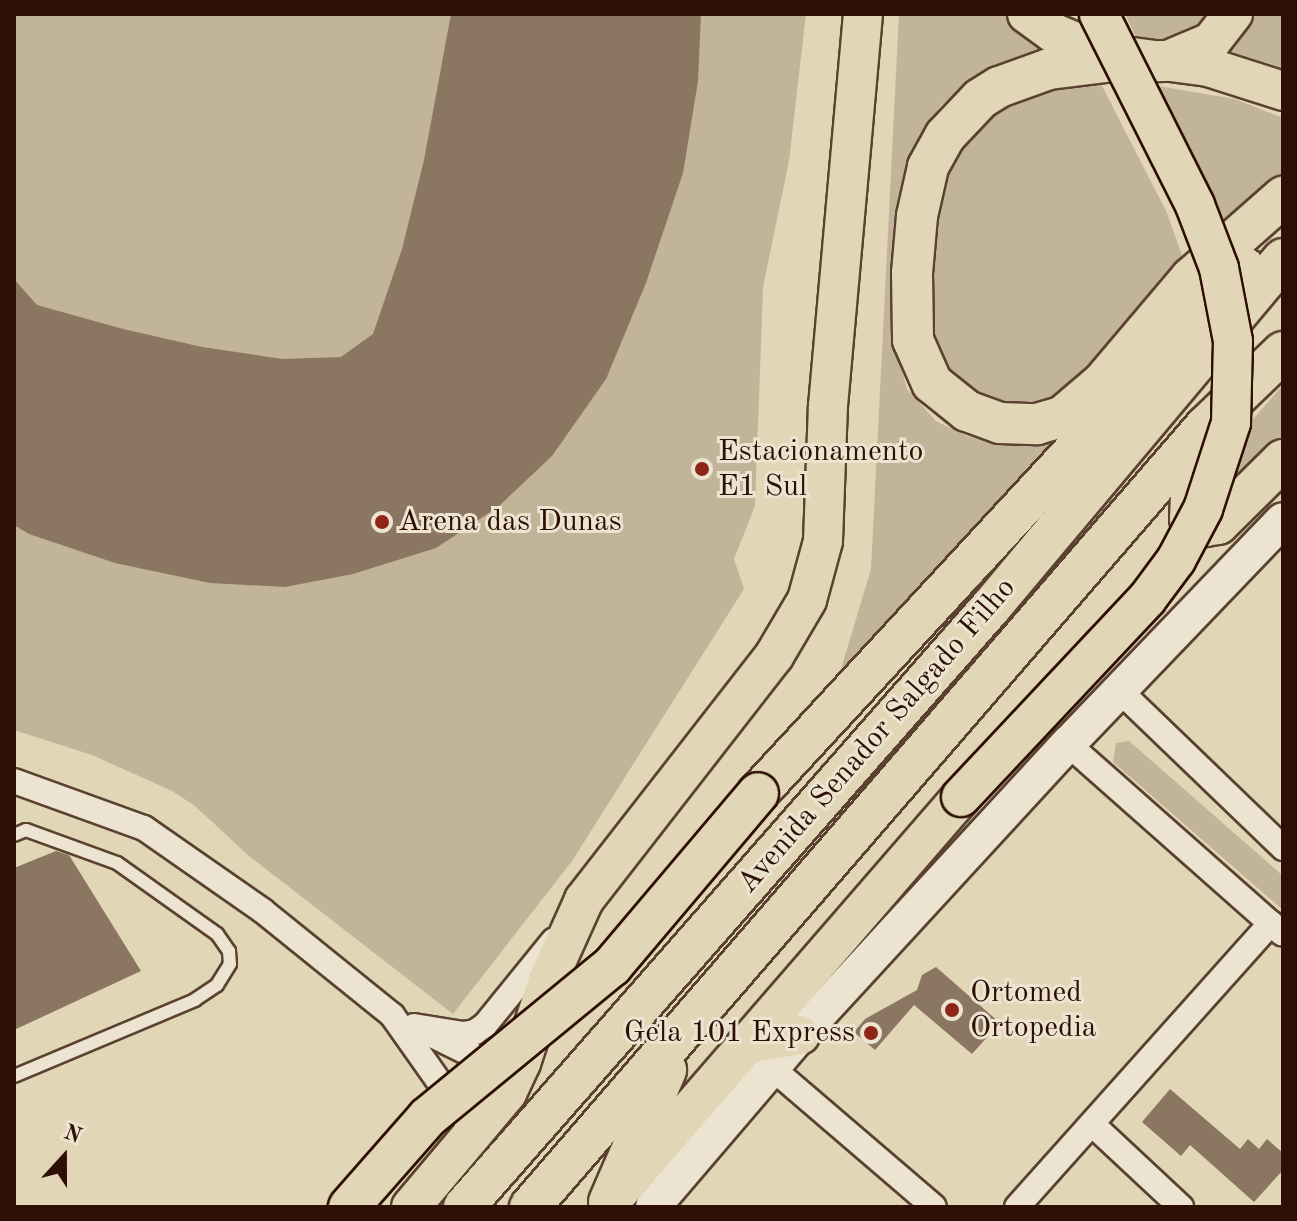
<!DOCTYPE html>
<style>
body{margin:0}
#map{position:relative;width:1297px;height:1221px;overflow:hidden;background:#e1d6b6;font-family:"Old Standard TT",serif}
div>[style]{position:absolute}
.green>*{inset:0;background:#c2b498}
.building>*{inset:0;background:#8b7661}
.roads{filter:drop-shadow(2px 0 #5a4130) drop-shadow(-2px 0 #5a4130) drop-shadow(0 2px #5a4130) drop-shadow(0 -2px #5a4130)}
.service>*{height:12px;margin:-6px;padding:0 6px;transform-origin:6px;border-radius:6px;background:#ece4d0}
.minor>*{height:24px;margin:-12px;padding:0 12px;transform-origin:12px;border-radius:12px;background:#ece4d0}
.secondary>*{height:34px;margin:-17px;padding:0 17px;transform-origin:17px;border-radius:17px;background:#ece4d0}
.primary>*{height:38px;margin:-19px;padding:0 19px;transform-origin:19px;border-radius:19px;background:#e1d6b6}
.trunk>*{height:40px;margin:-20px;padding:0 20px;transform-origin:20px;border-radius:20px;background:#e1d6b6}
.bridges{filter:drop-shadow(2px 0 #2d0f04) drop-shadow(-2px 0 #2d0f04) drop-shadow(0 2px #2d0f04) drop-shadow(0 -2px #2d0f04)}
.primary-bridge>*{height:38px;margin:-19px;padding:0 19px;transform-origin:19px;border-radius:19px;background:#e1d6b6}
.trunk-bridge>*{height:40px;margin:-20px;padding:0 20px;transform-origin:20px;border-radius:20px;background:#e1d6b6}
.dots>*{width:22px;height:22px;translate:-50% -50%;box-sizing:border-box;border:4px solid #ece4d0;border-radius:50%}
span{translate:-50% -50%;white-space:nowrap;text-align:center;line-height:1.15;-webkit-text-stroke:6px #ece4d0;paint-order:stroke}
.poi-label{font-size:30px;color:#2d0f04}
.left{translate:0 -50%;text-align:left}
.right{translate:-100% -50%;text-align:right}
.street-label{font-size:30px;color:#2d0f04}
.frame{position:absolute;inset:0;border:16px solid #2d0f04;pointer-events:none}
.north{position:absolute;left:24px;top:1117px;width:80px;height:80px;-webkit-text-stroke:6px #ece4d0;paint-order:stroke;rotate:21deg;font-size:22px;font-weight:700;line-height:32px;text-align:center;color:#2d0f04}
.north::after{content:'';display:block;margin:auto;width:28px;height:36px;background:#2d0f04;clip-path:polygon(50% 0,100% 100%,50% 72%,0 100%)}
</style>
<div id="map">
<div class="green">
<i style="clip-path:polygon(14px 14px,806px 14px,789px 161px,763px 287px,755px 506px,734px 559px,744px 589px,572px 861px,453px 1014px,248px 855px,195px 806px,172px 791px,92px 755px,14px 730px)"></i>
<i style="clip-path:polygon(899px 14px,1006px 14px,1058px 51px,982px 75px,941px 105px,917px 143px,900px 209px,899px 361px,907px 389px,936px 421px,967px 436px,1002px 445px,1032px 445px,1049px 441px,1090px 411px,839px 676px,871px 569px)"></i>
<i style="clip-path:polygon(1125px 14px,1221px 14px,1184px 46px,1137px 39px)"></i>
<i style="clip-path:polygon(1244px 14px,1279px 14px,1283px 18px,1283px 68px,1222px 49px)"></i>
<i style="clip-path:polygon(1089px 79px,1101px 84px,1167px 213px,1187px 269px,1101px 373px,1048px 407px,1011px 406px,985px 400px,941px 364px,930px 347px,922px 286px,949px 158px,999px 106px,1034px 90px)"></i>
<i style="clip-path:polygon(1158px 86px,1235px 99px,1283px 118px,1283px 180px,1229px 235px)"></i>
<i style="clip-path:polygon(1283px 385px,1283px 448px,1224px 511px,1248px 425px)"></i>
<i style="clip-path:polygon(1129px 741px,1283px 876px,1283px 910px,1113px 762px,1116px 743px)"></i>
</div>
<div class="building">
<i style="clip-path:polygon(451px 14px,701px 14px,698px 81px,683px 173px,646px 283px,606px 379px,552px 456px,498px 507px,436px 548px,353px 574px,285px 587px,210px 583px,115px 563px,29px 534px,14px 525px,14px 279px,37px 305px,123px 329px,202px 347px,282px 359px,341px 357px,373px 334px,402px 249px,424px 160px)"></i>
<i style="clip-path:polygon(56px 851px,69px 855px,141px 971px,14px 1030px,14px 868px)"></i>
<i style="clip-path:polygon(936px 967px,1000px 1023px,972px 1054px,914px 1005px,875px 1050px,854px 1032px,865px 1019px,917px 990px,922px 975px)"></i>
<i style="clip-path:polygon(1170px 1089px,1240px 1149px,1248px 1139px,1259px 1149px,1267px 1139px,1283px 1153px,1283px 1170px,1254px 1202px,1190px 1145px,1181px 1156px,1142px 1122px)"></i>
</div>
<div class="roads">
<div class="service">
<i style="left:14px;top:835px;width:13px;rotate:-23deg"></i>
<i style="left:26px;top:830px;width:97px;rotate:19.9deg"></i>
<i style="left:117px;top:863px;width:123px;rotate:35.4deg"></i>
<i style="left:217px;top:934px;width:21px;rotate:55deg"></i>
<i style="left:229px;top:951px;width:13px;rotate:86deg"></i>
<i style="left:230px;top:964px;width:25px;rotate:122deg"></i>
<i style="left:217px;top:985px;width:27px;rotate:146deg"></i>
<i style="left:195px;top:1000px;width:196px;rotate:157.2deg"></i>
</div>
<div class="minor">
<i style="left:1119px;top:690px;width:228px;rotate:43.9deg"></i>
<i style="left:1068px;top:744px;width:286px;rotate:41.5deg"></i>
<i style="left:14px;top:781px;width:138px;rotate:19.9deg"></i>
<i style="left:144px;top:828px;width:145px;rotate:34.9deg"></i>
<i style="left:263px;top:911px;width:166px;rotate:38.9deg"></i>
<i style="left:392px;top:1015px;width:146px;rotate:54.8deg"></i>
<i style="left:414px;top:1026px;width:50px;rotate:9.3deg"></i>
<i style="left:463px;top:1034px;width:12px;rotate:-9deg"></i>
<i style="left:475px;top:1032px;width:12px;rotate:-35deg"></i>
<i style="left:485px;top:1025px;width:109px;rotate:-50.9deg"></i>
<i style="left:434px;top:1036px;width:75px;rotate:26.2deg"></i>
<i style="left:772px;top:1068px;width:213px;rotate:40.6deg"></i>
<i style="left:1092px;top:1124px;width:122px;rotate:43deg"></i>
<i style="left:1017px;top:1207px;width:381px;rotate:-48.2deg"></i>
</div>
<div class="secondary">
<i style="left:653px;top:1207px;width:226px;rotate:-49.5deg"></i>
<i style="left:800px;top:1035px;width:396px;rotate:-47.4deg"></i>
<i style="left:1068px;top:744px;width:310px;rotate:-46.2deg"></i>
</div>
<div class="primary">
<i style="left:1027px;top:14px;width:31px;rotate:36deg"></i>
<i style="left:1052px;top:32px;width:36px;rotate:23deg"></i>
<i style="left:1085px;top:46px;width:41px;rotate:14deg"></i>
<i style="left:1125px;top:56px;width:84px;rotate:7.5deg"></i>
<i style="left:1208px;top:67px;width:79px;rotate:17.7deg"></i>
<i style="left:1168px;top:60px;width:47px;rotate:-22.7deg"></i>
<i style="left:1211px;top:42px;width:36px;rotate:-52deg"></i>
<i style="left:747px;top:1044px;width:54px;rotate:-9.6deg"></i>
<i style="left:618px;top:1193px;width:524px;rotate:-49.1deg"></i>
<i style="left:411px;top:1207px;width:149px;rotate:-49.9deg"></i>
<i style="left:507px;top:1093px;width:33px;rotate:-65deg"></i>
<i style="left:521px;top:1063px;width:89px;rotate:-71.8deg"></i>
<i style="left:549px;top:978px;width:85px;rotate:-65.8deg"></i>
<i style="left:584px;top:900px;width:309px;rotate:-52.1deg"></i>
<i style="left:774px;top:656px;width:65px;rotate:-59.5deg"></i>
<i style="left:807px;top:600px;width:61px;rotate:-74.8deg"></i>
<i style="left:823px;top:541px;width:135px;rotate:-87.9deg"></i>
<i style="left:828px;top:406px;width:394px;rotate:-84.9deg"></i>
</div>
<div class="trunk">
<i style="left:1165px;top:61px;width:59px;rotate:179deg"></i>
<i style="left:1106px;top:62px;width:57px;rotate:173deg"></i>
<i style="left:1049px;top:69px;width:53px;rotate:160.2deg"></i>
<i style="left:999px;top:87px;width:22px;rotate:148deg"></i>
<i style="left:980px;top:99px;width:51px;rotate:133.4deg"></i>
<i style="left:945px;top:136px;width:35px;rotate:119deg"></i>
<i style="left:928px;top:167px;width:50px;rotate:102.7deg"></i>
<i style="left:917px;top:216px;width:57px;rotate:95deg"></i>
<i style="left:912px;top:273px;width:67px;rotate:89.1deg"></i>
<i style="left:913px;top:340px;width:47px;rotate:66.2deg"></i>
<i style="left:932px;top:383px;width:45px;rotate:38.7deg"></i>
<i style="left:967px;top:411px;width:35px;rotate:20deg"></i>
<i style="left:1000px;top:423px;width:37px;rotate:2deg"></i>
<i style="left:1037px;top:424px;width:26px;rotate:-16deg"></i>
<i style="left:1062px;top:417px;width:54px;rotate:-40.5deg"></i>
<i style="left:1103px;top:382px;width:136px;rotate:-49.8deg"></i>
<i style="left:1191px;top:278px;width:123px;rotate:-41.4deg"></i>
<i style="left:1191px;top:493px;width:26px;rotate:92deg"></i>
<i style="left:1190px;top:519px;width:17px;rotate:25deg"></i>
<i style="left:1205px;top:526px;width:13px;rotate:-9deg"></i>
<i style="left:1218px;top:524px;width:91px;rotate:-44.6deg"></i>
<i style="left:758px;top:793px;width:716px;rotate:-47.26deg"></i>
<i style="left:609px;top:1202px;width:144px;rotate:-66.6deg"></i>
<i style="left:464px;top:1207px;width:799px;rotate:-48.71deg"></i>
<i style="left:991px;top:607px;width:454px;rotate:-50deg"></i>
<i style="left:530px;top:1207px;width:1032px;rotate:-49.13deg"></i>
<i style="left:1205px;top:427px;width:108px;rotate:-43.9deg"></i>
</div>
</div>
<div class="bridges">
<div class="primary-bridge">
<i style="left:961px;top:797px;width:272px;rotate:-46.8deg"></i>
<i style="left:1147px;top:599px;width:49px;rotate:-53.4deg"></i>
<i style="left:1176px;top:560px;width:58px;rotate:-62.1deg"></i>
<i style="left:1203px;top:509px;width:90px;rotate:-72deg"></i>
<i style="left:1231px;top:423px;width:82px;rotate:-88.6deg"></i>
<i style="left:1233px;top:341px;width:74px;rotate:-100.9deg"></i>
<i style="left:1219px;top:268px;width:67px;rotate:-110.9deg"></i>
<i style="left:1195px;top:205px;width:214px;rotate:-116.7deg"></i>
</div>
<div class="trunk-bridge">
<i style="left:349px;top:1207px;width:120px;rotate:-48.7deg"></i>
<i style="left:428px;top:1117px;width:238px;rotate:-39.4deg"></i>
<i style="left:612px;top:966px;width:226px;rotate:-49.8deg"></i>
</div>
</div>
<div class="dots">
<i style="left:702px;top:469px;background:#8f2418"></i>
<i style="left:382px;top:522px;background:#8f2418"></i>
<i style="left:952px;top:1010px;background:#8f2418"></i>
<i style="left:871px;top:1033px;background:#8f2418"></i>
</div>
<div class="poi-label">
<span class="left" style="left:718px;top:469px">Estacionamento<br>E1 Sul</span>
<span class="left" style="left:398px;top:522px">Arena das Dunas</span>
<span class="left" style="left:970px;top:1010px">Ortomed<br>Ortopedia</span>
<span class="right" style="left:855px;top:1033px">Gela 101 Express</span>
</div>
<div class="street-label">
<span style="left:877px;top:736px;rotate:-49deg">Avenida Senador Salgado Filho</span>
</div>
<div class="frame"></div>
<div class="north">N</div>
</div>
